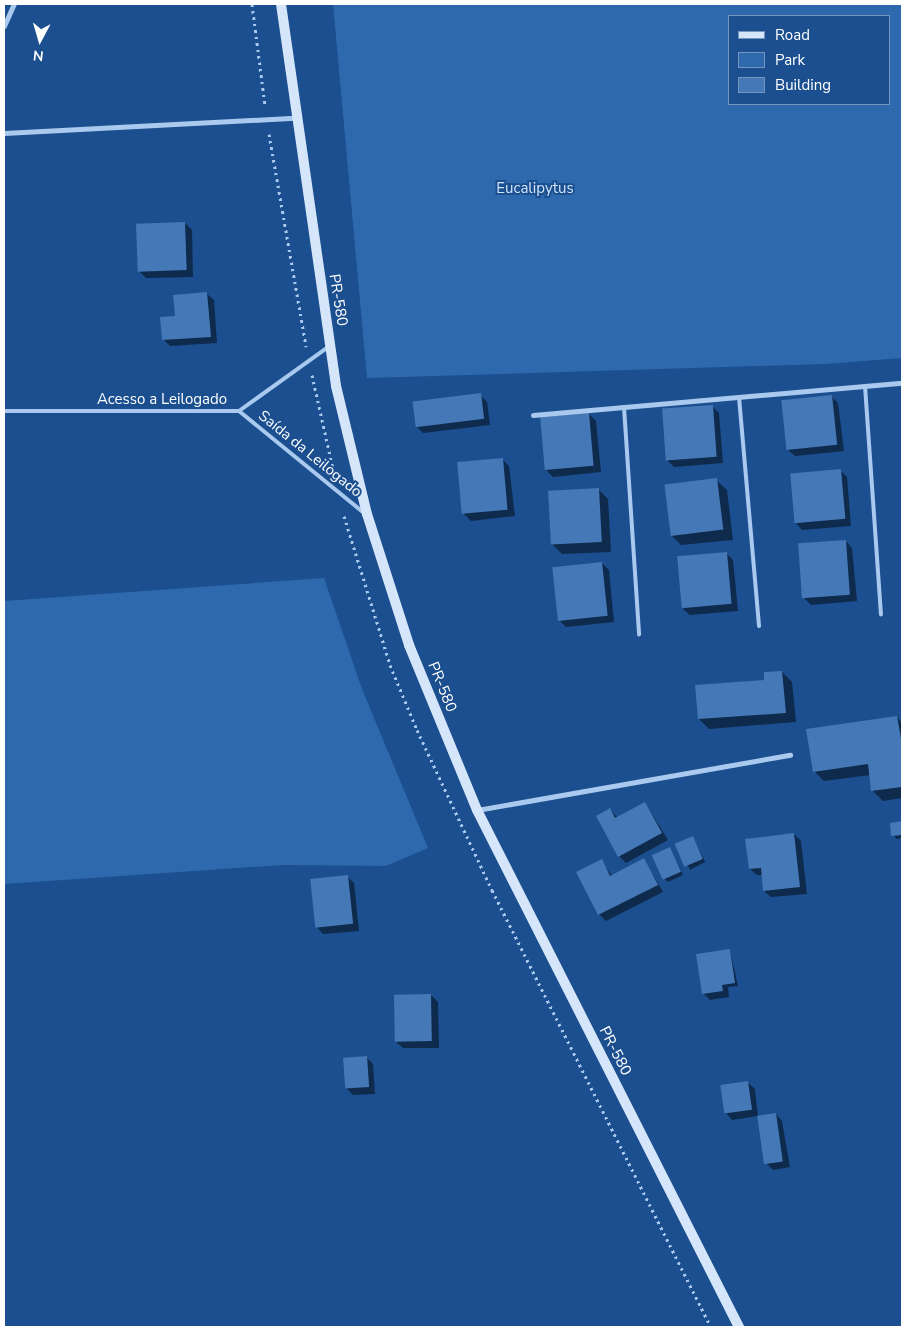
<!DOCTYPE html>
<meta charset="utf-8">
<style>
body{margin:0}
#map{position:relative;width:906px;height:1331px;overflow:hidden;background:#1b4f8f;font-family:"Nunito Sans",sans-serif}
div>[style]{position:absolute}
.green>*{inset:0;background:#2e69ad}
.shadow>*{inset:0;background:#0007;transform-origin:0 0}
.building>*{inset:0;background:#4478b7;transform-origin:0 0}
.path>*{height:3px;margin-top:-1.5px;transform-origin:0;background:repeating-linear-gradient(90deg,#a9c9ee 0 2.5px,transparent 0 6.5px)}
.lane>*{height:4px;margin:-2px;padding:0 2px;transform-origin:2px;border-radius:2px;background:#a9c9ee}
.street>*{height:5px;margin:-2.5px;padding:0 2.5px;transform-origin:2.5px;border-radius:2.5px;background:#a9c9ee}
.secondary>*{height:10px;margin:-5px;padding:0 5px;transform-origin:5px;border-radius:5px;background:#d6e6fa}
span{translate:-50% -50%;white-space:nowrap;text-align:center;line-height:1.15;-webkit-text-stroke:4px #1b4f8f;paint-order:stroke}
.park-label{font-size:15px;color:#cfe3fa}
.street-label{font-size:15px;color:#fff}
.frame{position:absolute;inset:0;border:5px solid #fff;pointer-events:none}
.legend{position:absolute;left:728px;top:15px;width:162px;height:90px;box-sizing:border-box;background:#1b4f8f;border:1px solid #7695bc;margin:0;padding:6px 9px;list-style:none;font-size:15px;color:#fff}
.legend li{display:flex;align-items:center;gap:10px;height:25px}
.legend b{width:25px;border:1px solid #7695bc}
.north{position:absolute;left:15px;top:15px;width:50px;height:50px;-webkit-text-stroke:4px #1b4f8f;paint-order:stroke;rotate:186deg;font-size:14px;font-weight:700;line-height:20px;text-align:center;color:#fff}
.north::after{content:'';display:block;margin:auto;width:18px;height:22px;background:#fff;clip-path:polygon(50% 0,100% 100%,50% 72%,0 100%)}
</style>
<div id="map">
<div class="green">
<i style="clip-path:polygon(evenodd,333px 4px,902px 4px,902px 358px,825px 364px,367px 378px,333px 4px,730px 16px,890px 16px,890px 104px,730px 104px,730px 16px)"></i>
<i style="clip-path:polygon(324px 578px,362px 689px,428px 848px,386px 866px,283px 865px,4px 884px,4px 601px)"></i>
</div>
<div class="shadow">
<i style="clip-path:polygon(185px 223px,192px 230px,193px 277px,146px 278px,139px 271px)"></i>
<i style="clip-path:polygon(207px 294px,214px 300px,217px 343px,170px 346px,163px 339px,176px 317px)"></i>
<i style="clip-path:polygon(480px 395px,487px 402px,490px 425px,423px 433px,416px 426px)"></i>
<i style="clip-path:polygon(831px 396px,838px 403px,844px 451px,795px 456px,788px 450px)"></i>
<i style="clip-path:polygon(712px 406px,719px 413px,723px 463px,674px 467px,667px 460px)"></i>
<i style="clip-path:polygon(589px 414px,596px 421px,601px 472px,553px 477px,546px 470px)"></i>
<i style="clip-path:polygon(502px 459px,509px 466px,515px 516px,471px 521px,464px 514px)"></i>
<i style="clip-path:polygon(840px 470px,847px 477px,851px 526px,802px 530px,796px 523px,792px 474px)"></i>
<i style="clip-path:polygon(716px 480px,727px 490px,733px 540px,681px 545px,671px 535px)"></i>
<i style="clip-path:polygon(598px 489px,608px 499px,611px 552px,562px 554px,552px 544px)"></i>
<i style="clip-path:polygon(846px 541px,852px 548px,857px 601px,811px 605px,804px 598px)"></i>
<i style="clip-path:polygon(726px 553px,733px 560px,738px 611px,690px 615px,683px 609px)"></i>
<i style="clip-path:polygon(602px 563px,609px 570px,614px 622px,566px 627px,559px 620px)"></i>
<i style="clip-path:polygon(782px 672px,792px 682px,796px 722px,709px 729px,699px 719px)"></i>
<i style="clip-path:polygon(897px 717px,902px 723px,902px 798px,883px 801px,873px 791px,870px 775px,824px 781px,814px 771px)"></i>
<i style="clip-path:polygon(645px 803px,668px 840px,626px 863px,619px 856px,610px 810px,618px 818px)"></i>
<i style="clip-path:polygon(902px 822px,902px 838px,896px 839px,891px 824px)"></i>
<i style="clip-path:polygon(794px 834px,801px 841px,807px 894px,771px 897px,764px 891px,763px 875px,757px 875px,750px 869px)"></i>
<i style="left:693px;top:838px;width:27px;height:17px;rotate:63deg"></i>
<i style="clip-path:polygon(670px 848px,683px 875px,668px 882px,665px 879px)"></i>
<i style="clip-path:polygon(644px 860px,663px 892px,606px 921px,599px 914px,601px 861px,612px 876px)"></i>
<i style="clip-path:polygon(347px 876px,354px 883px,359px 931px,323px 934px,317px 927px)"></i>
<i style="clip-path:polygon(730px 950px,738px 986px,728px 987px,729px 997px,710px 1000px,703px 993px)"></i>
<i style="clip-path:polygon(431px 995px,438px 1002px,439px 1048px,403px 1048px,396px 1042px)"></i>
<i style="clip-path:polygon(366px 1057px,373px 1064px,375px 1094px,353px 1095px,346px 1088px)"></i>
<i style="clip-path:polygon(748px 1083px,755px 1089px,758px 1116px,732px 1120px,726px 1113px)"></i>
<i style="clip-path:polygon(776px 1114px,782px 1121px,790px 1167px,773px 1170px,766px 1163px)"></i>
</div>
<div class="building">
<i style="left:185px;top:222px;width:48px;height:49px;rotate:88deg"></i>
<i style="clip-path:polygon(207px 292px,211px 337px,162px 340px,160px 317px,175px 316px,173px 295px)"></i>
<i style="left:481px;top:393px;width:26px;height:69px;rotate:83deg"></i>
<i style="left:832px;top:395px;width:50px;height:51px;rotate:84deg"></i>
<i style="left:713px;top:405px;width:52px;height:51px;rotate:86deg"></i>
<i style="left:589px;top:413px;width:53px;height:49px;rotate:85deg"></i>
<i style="left:503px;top:458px;width:52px;height:46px;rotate:85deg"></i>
<i style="left:841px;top:469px;width:50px;height:51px;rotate:85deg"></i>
<i style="left:717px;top:478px;width:52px;height:53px;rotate:83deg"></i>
<i style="left:599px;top:488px;width:54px;height:51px;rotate:87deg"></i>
<i style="left:846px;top:540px;width:55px;height:48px;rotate:86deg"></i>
<i style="left:727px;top:552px;width:52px;height:50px;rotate:85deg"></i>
<i style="left:602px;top:562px;width:54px;height:50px;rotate:84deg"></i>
<i style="clip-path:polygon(782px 671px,786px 713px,698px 719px,695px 685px,764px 680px,764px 672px)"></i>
<i style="clip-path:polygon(897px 716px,902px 744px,902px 787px,871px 791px,868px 764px,813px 772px,806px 729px)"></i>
<i style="clip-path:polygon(645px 802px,662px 833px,618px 857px,596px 816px,610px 808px,615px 818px)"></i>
<i style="clip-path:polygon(902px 821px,902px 835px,891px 836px,890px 823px)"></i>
<i style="clip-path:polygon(794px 833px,800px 887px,763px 891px,761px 868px,749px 869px,745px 839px)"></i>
<i style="left:693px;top:836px;width:25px;height:20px;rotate:67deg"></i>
<i style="left:670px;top:847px;width:27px;height:20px;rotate:66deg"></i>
<i style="clip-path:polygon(644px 858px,658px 885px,598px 915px,576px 872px,602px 859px,610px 876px)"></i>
<i style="left:348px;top:875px;width:49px;height:38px;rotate:84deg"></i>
<i style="clip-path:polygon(730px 949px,735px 983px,722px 985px,723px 991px,702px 994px,696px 954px)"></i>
<i style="left:431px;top:994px;width:47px;height:37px;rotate:89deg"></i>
<i style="left:367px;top:1056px;width:31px;height:24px;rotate:86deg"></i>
<i style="left:748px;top:1081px;width:29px;height:28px;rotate:82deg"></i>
<i style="left:776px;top:1113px;width:49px;height:19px;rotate:82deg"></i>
</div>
<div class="path">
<i style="left:252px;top:4px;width:102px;rotate:82.7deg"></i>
<i style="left:269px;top:134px;width:216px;rotate:80.1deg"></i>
<i style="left:312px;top:375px;width:96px;rotate:77.4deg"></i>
<i style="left:344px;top:516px;width:156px;rotate:72.8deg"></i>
<i style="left:390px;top:665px;width:70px;rotate:67.4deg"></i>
<i style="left:417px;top:730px;width:177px;rotate:64.9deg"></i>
<i style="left:492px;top:890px;width:489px;rotate:63.4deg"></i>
</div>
<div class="lane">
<i style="left:865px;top:386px;width:229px;rotate:86deg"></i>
<i style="left:739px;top:397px;width:230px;rotate:85deg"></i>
<i style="left:624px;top:407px;width:228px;rotate:86.2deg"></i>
<i style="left:4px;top:411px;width:235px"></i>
<i style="left:239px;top:411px;width:110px;rotate:-35.7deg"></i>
<i style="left:239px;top:411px;width:160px;rotate:39.2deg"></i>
</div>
<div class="street">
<i style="left:4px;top:26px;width:24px;rotate:-66deg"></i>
<i style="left:4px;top:133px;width:291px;rotate:-3deg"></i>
<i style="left:533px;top:415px;width:370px;rotate:-5deg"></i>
<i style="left:477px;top:810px;width:318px;rotate:-10deg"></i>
</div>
<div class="secondary">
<i style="left:281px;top:4px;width:386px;rotate:81.8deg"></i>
<i style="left:336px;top:386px;width:132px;rotate:76.4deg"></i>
<i style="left:367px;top:514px;width:138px;rotate:72.2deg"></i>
<i style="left:409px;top:645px;width:178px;rotate:67.6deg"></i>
<i style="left:477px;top:810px;width:580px;rotate:63.13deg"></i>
</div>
<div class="park-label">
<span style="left:535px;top:189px">Eucalipytus</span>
</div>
<div class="street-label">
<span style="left:338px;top:300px;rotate:81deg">PR-580</span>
<span style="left:162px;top:400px">Acesso a Leilogado</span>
<span style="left:310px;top:454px;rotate:39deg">Saída da Leilogado</span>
<span style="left:442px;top:687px;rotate:68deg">PR-580</span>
<span style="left:615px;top:1051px;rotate:63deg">PR-580</span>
</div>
<div class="frame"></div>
<ul class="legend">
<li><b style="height:6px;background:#d6e6fa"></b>Road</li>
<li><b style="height:14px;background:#2e69ad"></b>Park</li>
<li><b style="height:14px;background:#4478b7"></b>Building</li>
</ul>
<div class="north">N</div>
</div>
